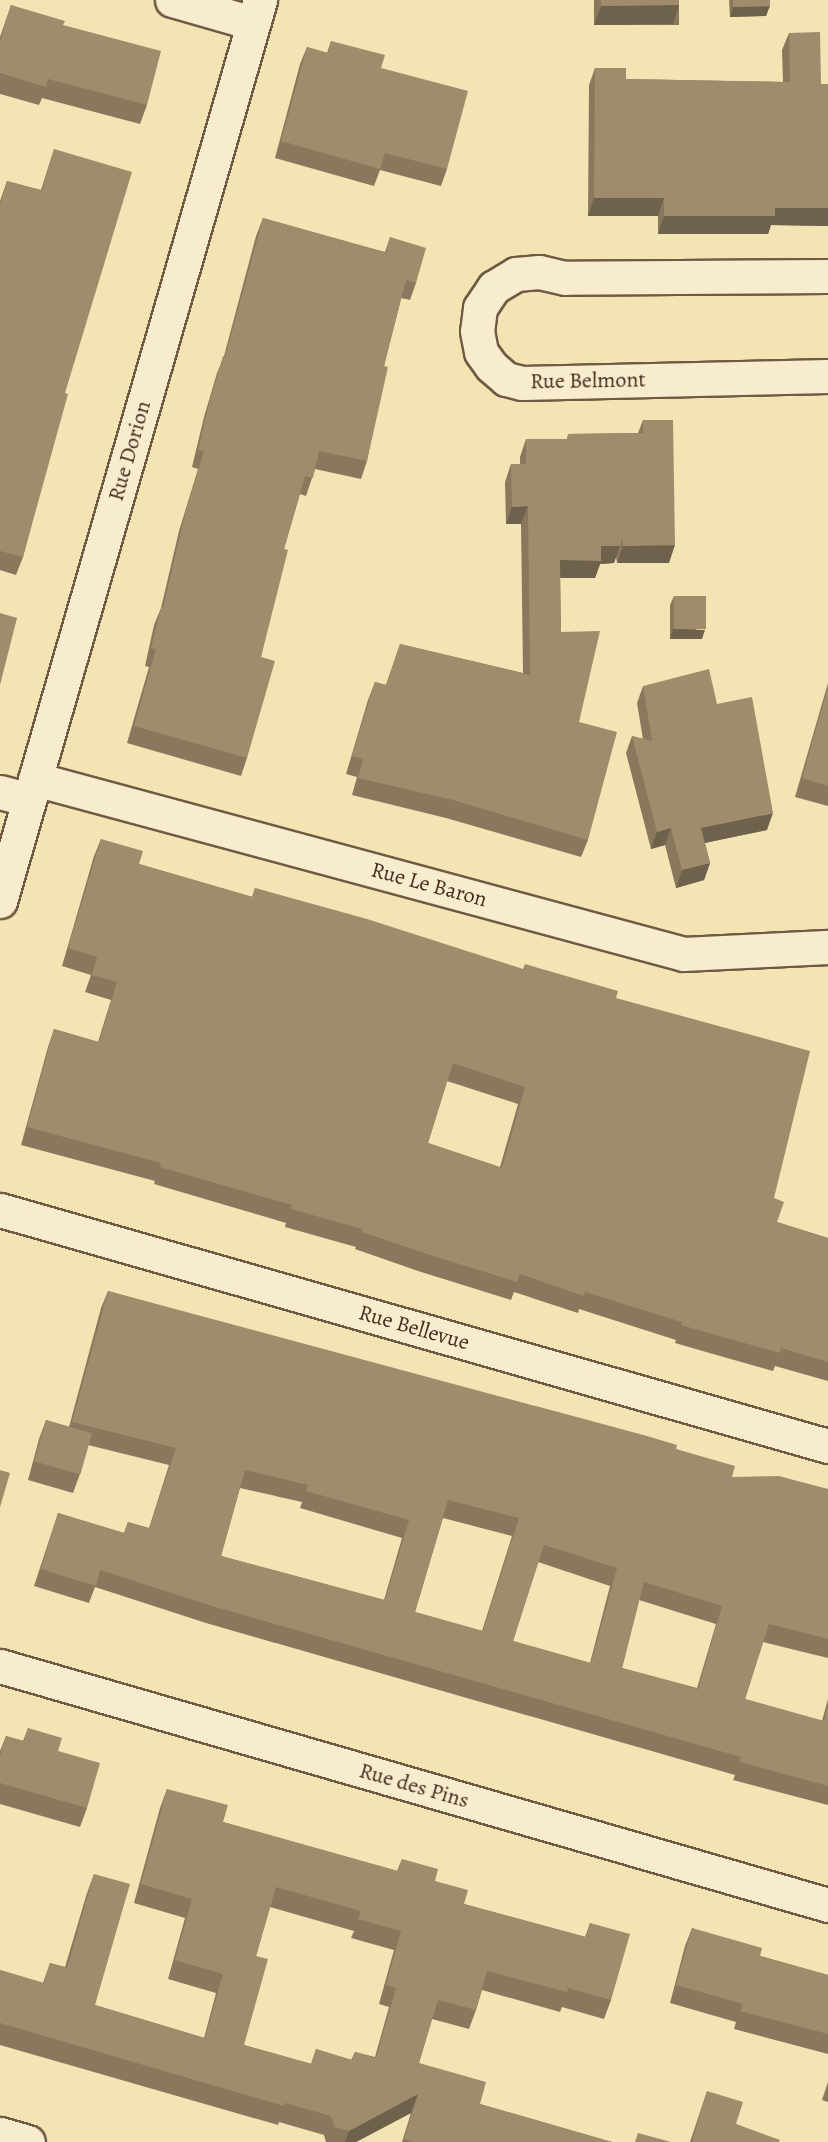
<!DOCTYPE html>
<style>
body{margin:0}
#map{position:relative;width:828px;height:2142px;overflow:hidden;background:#f3e4b4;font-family:Alegreya,serif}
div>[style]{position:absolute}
.roads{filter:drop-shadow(2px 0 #705a44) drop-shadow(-2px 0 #705a44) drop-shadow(0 2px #705a44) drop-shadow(0 -2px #705a44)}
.minor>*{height:33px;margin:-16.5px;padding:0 16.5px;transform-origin:16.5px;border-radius:16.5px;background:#f7edce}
.wall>*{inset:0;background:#89785d;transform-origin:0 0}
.shaded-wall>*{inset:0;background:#6f624c}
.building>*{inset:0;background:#9f8c6c;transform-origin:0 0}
span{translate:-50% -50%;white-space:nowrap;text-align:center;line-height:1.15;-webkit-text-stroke:5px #f7edce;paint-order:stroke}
.street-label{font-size:22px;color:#452c1f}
</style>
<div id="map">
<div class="roads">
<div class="minor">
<i style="left:172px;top:0;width:84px;rotate:15.9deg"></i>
<i style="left:828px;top:276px;width:263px;rotate:179.6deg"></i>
<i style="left:565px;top:278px;width:27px;rotate:-167deg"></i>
<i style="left:539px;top:272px;width:23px;rotate:175deg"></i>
<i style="left:516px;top:274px;width:26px;rotate:149deg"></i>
<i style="left:494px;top:287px;width:25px;rotate:124deg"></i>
<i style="left:480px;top:308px;width:23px;rotate:97deg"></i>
<i style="left:477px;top:331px;width:21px;rotate:79deg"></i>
<i style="left:481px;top:352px;width:17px;rotate:54deg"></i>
<i style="left:491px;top:366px;width:20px;rotate:41deg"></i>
<i style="left:506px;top:379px;width:16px;rotate:14deg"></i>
<i style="left:522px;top:383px;width:306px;rotate:-1.3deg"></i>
<i style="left:35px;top:779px;width:672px;rotate:15.09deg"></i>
<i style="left:684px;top:954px;width:144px;rotate:-2.8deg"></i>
<i style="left:0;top:792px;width:30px;rotate:15deg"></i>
<i style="left:0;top:901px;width:938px;rotate:-73.9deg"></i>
<i style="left:0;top:1210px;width:861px;rotate:15.91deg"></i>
<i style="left:0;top:1666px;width:862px;rotate:16.1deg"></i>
<i style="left:0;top:2134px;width:29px;rotate:16deg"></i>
</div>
</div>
<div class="wall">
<i style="left:594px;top:0;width:85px;height:25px"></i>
<i style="clip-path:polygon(729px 0,770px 0,766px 16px,730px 17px)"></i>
<i style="clip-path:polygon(11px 5px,63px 25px,147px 105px,140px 124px,42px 98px,39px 105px,0 94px,0 37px)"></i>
<i style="clip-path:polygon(789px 33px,821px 84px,828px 84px,828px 226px,771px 225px,768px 234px,658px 234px,658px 216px,588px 216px,589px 85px,595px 68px,626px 79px,783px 82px,782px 50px)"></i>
<i style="clip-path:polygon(331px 41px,381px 68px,447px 169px,441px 186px,380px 170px,374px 186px,275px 158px,300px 64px,307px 47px,327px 53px)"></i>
<i style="clip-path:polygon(54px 149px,65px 393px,23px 557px,16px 575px,0 570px,0 201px,7px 181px,41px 190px)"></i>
<i style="clip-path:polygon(263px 218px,385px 252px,390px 237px,416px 283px,410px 300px,401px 298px,384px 366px,367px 461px,361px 479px,315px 469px,306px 496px,300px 494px,284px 549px,261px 657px,247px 758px,241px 776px,127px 743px,149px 667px,145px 666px,154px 625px,161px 608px,179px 531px,198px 469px,192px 467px,204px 417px,217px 373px,224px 356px,256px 236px)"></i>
<i style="clip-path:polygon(643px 420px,669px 563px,617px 563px,616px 557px,614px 563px,600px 564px,595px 578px,560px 578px,561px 632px,579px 722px,588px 840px,581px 857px,446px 818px,352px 795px,357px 777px,346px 774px,368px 700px,375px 682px,386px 685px,400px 644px,523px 673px,521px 524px,506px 524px,505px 482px,511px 464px,520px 464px,520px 457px,526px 439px,567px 439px,568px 434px,638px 433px)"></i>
<i style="clip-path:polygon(674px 596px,702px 639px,670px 639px,670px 605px)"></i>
<i style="clip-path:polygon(828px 683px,828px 806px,795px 797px)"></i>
<i style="clip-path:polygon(643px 686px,717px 704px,767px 830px,705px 843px,710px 863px,704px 880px,676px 888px,665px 845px,651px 849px,626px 753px,632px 736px,643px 739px,637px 703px)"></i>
<i style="clip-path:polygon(evenodd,101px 839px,139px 864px,252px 897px,255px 888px,616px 998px,774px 1198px,777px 1222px,828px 1238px,828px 1381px,775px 1366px,773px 1371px,706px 1352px,675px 1343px,676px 1340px,579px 1309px,578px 1313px,514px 1292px,511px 1300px,418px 1271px,355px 1249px,356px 1247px,285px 1227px,286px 1223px,154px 1184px,155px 1181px,21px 1145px,48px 1047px,54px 1029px,98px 1042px,111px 1000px,85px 992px,91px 975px,62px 966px,94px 856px,101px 839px,447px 1081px,518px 1104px,500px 1167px,428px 1143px,447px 1081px)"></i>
<i style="clip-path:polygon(evenodd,108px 1291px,676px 1449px,732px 1477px,828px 1489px,828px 1658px,763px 1642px,745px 1699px,822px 1721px,828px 1699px,828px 1805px,733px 1780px,735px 1775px,206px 1623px,95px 1587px,89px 1603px,34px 1586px,58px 1513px,124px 1533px,128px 1522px,149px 1528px,169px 1465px,88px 1445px,80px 1474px,73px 1493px,28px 1480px,39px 1439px,46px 1420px,69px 1427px,101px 1308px,108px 1291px,240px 1488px,302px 1502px,300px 1508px,402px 1538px,384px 1600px,221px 1556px,240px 1488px,108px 1291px,443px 1518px,512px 1536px,482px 1631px,415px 1612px,443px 1518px,108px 1291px,538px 1562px,610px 1586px,590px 1663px,513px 1641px,538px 1562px,108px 1291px,639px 1600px,716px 1624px,697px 1688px,622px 1668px,639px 1600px)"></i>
<i style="clip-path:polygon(28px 1728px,58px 1751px,87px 1808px,80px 1827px,0 1804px,0 1751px,6px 1736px,23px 1741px)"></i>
<i style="clip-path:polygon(evenodd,167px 1789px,223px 1822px,397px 1871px,402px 1859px,435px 1881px,464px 1904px,585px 1937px,590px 1923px,611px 2000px,604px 2019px,562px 2007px,560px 2012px,482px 1990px,476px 2010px,469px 2029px,432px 2019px,419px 2063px,480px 2104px,612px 2142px,402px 2142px,411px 2113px,356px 2142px,326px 2142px,324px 2135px,279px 2122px,278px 2125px,0 2045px,0 1970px,43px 1983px,50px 1963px,65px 1967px,87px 1893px,94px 1874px,95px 2005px,204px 2038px,216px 1993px,168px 1979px,185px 1918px,134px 1903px,160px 1808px,167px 1789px,270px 1907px,354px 1931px,351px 1938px,394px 1950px,379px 2004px,389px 2007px,375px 2057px,355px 2052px,351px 2060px,316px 2049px,311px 2064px,244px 2045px,256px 1956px,270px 1907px)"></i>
<i style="clip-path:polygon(692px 1928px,760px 1956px,828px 1975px,828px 2054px,734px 2029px,736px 2022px,670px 2003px,685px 1946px)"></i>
<i style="clip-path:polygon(828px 2082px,828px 2102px,822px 2100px)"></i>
<i style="clip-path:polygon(707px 2091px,736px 2124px,779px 2142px,690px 2142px)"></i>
</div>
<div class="shaded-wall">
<i style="clip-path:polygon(679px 5px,673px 24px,594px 25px,601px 6px)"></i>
<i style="clip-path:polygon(770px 6px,766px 16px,730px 17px,733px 7px)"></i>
<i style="clip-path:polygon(594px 198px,664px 198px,658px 216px,588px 216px)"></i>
<i style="clip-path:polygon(775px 208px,828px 208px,828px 226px,771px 225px,768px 234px,658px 234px,664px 216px)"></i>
<i style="clip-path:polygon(528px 506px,521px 524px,506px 524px,512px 507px)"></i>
<i style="clip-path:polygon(675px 545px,669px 563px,617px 563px,623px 546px)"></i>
<i style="clip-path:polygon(601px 546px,620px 546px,614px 563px,600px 564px,595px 578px,553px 578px,560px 560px)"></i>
<i style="clip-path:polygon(673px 629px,705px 630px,702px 639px,670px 639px)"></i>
<i style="clip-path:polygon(773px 813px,767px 830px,694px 845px,701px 828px)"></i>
<i style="clip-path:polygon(671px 828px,665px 845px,651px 849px,657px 832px)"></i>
<i style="clip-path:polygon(710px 863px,704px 880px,676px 888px,682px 870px)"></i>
<i style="clip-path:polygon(418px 2094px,411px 2113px,356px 2142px,345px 2142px,349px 2131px)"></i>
</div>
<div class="building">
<i style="clip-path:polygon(601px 0,679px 0,679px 5px,601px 6px)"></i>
<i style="clip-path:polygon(733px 0,770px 0,770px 6px,733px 7px)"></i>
<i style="clip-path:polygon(11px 5px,65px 21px,63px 25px,161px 51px,147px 105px,48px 79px,46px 87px,0 73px,0 42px)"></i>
<i style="clip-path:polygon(820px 32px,821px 84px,828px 84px,828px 208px,775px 208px,775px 216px,664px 216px,664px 198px,594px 198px,595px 68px,626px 68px,626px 79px,790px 82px,789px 33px)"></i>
<i style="clip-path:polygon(331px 41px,385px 55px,381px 68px,468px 91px,447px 169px,385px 153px,380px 169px,281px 141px,307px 47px,328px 53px)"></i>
<i style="clip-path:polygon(54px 149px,132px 172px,65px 393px,68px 394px,23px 557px,0 551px,0 205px,7px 181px,42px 191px)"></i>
<i style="clip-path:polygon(263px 218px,386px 253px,390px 237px,426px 248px,416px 283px,406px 280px,384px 366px,388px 367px,367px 461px,319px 451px,313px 478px,305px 476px,284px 549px,288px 550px,261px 657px,275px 661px,247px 758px,134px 726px,156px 649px,151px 648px,161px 608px,163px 608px,185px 514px,204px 451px,198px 450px,210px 400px,223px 356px,225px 357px)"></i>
<i style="clip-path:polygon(643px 420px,673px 420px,675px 545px,623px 546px,622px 538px,620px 546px,601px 546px,601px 561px,560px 560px,561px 632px,600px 631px,579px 722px,617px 732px,588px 840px,453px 800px,358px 778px,363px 759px,352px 756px,375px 682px,386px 685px,400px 644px,530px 675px,528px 506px,512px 507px,511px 464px,526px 464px,526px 439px,568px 439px,568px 434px,643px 433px)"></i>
<i style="left:674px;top:596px;width:32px;height:33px"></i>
<i style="clip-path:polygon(0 613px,17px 618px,0 685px)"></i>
<i style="clip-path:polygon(709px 669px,717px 704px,752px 697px,773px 813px,701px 828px,710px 863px,682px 870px,671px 828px,657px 832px,632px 736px,652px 741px,643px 686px)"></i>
<i style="clip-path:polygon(828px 687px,828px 786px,802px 778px)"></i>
<i style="clip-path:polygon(evenodd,101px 839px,143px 851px,139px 864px,253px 897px,255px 888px,284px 896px,367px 919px,523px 969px,525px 964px,618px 991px,616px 998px,810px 1051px,774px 1198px,784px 1202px,777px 1222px,828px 1238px,828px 1362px,781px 1348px,780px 1353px,712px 1334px,681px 1325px,682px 1322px,585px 1292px,584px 1296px,520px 1274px,517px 1282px,424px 1253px,362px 1232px,362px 1229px,291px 1209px,292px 1205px,160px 1167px,161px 1163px,27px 1127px,54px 1029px,99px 1042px,117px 982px,92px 975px,97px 957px,68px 948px,101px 839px,453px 1063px,525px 1087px,502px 1168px,428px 1143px,453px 1063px)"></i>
<i style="clip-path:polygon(evenodd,108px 1291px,647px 1436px,677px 1445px,676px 1449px,735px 1466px,732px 1477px,779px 1476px,828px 1489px,828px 1639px,769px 1624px,745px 1699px,824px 1721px,828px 1705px,828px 1786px,740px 1762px,741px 1757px,212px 1606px,100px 1570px,96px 1586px,41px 1569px,58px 1513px,124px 1533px,128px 1522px,149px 1529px,176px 1448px,72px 1422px,108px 1291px,245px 1470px,308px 1485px,306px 1491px,409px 1520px,385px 1600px,221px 1556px,245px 1470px,108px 1291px,448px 1500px,519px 1518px,483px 1631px,415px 1612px,448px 1500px,108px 1291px,544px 1545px,617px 1568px,591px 1663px,513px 1641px,544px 1545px,108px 1291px,644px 1582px,722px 1606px,698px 1689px,622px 1668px,644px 1582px)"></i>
<i style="left:46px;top:1420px;width:48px;height:43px;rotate:16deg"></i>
<i style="clip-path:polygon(0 1470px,10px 1473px,0 1507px)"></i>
<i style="clip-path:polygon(28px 1728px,62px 1738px,58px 1751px,100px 1763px,87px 1808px,0 1783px,0 1756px,6px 1736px,24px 1741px)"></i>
<i style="clip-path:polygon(evenodd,167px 1789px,228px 1805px,223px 1822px,398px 1871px,402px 1859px,438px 1869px,435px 1881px,468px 1890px,464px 1904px,586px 1937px,590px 1923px,630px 1934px,611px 2000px,568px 1988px,567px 1992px,487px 1971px,476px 2010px,438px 2000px,419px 2063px,486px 2082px,480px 2104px,612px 2142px,414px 2142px,404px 2139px,418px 2094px,349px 2131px,335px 2127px,331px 2116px,285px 2103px,284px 2106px,0 2023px,0 1970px,44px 1983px,50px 1963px,67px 1968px,94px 1874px,130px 1884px,95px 2005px,205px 2038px,223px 1974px,175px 1960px,192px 1899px,141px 1884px,167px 1789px,276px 1887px,361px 1911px,358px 1919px,401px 1931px,386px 1985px,396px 1988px,376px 2058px,355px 2052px,352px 2060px,316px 2049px,312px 2064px,244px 2045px,268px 1959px,256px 1956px,276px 1887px)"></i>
<i style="clip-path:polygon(692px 1928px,762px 1948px,760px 1956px,828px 1975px,828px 2034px,740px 2011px,743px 2004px,676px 1985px)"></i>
<i style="clip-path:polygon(707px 2091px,743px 2102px,736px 2124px,780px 2140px,779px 2142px,692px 2142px)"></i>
<i style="clip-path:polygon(638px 2133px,671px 2142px,635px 2142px)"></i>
</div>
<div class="street-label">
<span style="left:588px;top:381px;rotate:-1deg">Rue Belmont</span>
<span style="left:130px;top:451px;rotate:-74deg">Rue Dorion</span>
<span style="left:429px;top:885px;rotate:15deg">Rue Le Baron</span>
<span style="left:414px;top:1328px;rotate:16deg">Rue Bellevue</span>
<span style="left:414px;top:1786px;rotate:16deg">Rue des Pins</span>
</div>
</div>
